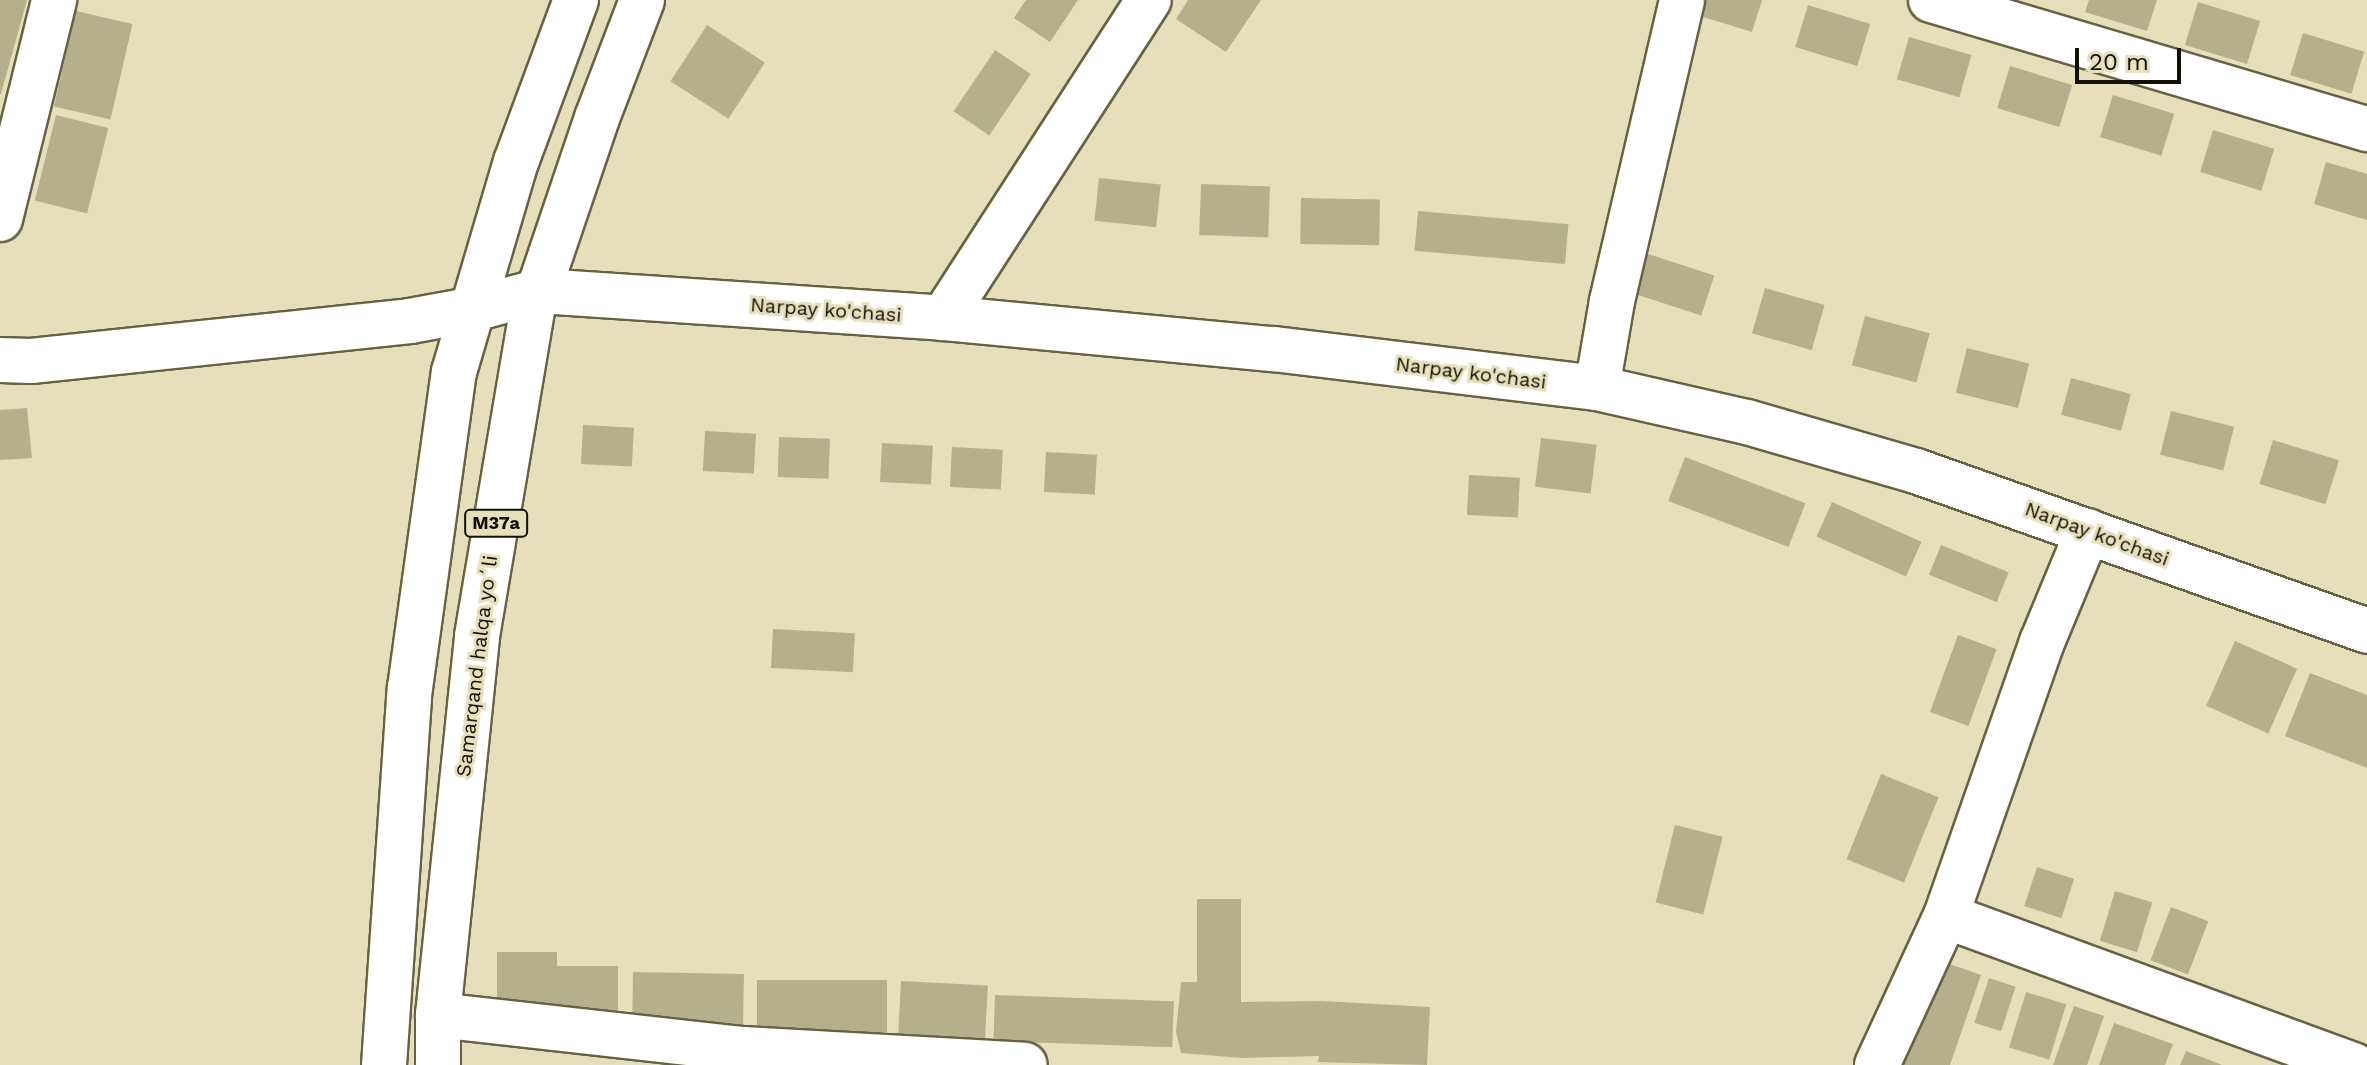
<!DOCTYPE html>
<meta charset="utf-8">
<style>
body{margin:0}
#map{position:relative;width:2367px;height:1065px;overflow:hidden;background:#e5e0bb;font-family:"Work Sans",sans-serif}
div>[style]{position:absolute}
.building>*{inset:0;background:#b4b08c;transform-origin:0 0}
.roads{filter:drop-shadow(2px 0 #676242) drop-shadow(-2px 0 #676242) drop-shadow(0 2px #676242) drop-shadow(0 -2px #676242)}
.minor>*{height:44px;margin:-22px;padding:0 22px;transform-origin:22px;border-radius:22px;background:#fff}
.highway>*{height:44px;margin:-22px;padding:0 22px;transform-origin:22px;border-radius:22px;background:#fff}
span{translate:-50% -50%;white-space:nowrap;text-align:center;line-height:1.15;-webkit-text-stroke:6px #e5e0bb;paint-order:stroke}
.shield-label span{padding:2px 6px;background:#e5e0bb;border:2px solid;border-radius:6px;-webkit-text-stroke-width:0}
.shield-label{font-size:18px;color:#121004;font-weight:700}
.street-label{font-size:20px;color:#121004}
.scale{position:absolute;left:2075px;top:48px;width:106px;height:36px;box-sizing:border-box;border:4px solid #121004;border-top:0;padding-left:10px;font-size:24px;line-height:28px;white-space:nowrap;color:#121004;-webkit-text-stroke:6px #e5e0bb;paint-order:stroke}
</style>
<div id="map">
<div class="building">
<i style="clip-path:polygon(0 0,27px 0,1px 94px,0 94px)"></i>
<i style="clip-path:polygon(1026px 0,1078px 0,1050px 42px,1014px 18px)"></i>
<i style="clip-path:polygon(1188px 0,1261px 0,1226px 52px,1176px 19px)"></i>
<i style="clip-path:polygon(1694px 0,1762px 0,1752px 32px,1690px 13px)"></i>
<i style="clip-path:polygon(2089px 0,2157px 0,2147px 31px,2085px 12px)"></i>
<i style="left:2198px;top:2px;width:65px;height:45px;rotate:17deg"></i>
<i style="left:1808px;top:5px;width:65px;height:44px;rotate:17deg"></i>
<i style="left:76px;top:11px;width:58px;height:98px;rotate:13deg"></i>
<i style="left:707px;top:25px;width:69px;height:67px;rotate:33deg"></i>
<i style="left:2303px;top:33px;width:64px;height:44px;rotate:17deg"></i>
<i style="left:1909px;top:37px;width:65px;height:44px;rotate:16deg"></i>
<i style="left:995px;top:50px;width:43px;height:74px;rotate:34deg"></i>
<i style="left:2010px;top:66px;width:65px;height:44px;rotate:17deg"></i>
<i style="left:2113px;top:95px;width:64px;height:44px;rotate:17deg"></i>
<i style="left:56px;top:115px;width:54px;height:88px;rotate:14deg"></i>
<i style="left:2213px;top:130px;width:64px;height:44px;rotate:17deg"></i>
<i style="clip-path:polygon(2326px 162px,2367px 174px,2367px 220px,2314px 204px)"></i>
<i style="left:1099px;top:178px;width:62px;height:43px;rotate:6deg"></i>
<i style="left:1201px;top:184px;width:69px;height:51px;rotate:2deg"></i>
<i style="left:1301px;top:198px;width:79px;height:46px;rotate:1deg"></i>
<i style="left:1418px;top:211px;width:151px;height:40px;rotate:5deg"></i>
<i style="left:1642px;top:252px;width:76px;height:42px;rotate:18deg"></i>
<i style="left:1765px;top:288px;width:62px;height:47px;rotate:16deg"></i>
<i style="left:1865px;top:316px;width:67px;height:51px;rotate:15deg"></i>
<i style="left:1967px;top:348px;width:64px;height:46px;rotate:14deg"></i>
<i style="left:2071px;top:378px;width:62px;height:38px;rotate:15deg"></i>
<i style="clip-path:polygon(27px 408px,32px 458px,0 460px,0 410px)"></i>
<i style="left:2171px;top:411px;width:65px;height:45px;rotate:14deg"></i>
<i style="left:583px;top:425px;width:51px;height:39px;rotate:3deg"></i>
<i style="left:705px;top:431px;width:51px;height:40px;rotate:3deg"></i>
<i style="left:779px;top:437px;width:51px;height:40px;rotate:2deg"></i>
<i style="left:1541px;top:438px;width:56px;height:49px;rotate:7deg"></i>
<i style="left:2273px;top:440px;width:69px;height:46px;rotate:17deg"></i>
<i style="left:882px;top:443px;width:51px;height:39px;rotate:3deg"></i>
<i style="left:952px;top:447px;width:51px;height:40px;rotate:3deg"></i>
<i style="left:1046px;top:452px;width:51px;height:40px;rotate:3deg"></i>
<i style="left:1685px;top:457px;width:129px;height:47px;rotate:21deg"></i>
<i style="left:1469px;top:475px;width:51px;height:40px;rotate:3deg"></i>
<i style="left:1832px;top:502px;width:98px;height:38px;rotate:24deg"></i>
<i style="left:1941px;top:545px;width:73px;height:32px;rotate:22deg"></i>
<i style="left:773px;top:629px;width:82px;height:39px;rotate:3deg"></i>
<i style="left:1958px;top:635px;width:41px;height:82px;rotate:20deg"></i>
<i style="left:2235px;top:641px;width:68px;height:71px;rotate:24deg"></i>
<i style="clip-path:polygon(2310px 673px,2367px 695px,2367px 768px,2285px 736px)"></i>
<i style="left:1881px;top:774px;width:62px;height:92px;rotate:22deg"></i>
<i style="left:1675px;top:825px;width:49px;height:80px;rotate:14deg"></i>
<i style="left:2037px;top:867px;width:39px;height:41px;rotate:18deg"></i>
<i style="left:2115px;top:891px;width:39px;height:52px;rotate:17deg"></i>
<i style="clip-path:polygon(1197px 899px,1241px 899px,1241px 1002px,1322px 1001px,1430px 1007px,1427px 1065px,1318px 1062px,1319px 1056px,1242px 1058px,1181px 1053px,1176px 1032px,1181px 982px,1197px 982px)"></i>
<i style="left:2171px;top:907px;width:40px;height:57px;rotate:21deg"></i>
<i style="clip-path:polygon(497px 952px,557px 952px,557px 966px,618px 966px,618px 1019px,497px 1018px)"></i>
<i style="clip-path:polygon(1930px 957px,1981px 975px,1950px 1065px,1893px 1065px)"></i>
<i style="left:633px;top:972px;width:111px;height:56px;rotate:1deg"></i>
<i style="left:1989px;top:978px;width:28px;height:47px;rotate:18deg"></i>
<i style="left:757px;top:980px;width:130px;height:52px"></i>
<i style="left:901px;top:981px;width:87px;height:55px;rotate:3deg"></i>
<i style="left:2026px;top:992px;width:42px;height:58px;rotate:17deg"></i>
<i style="left:995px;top:995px;width:179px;height:46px;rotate:2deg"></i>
<i style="clip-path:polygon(2074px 1006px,2104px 1016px,2087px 1065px,2053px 1065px)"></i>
<i style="clip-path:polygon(2114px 1023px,2173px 1044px,2165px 1065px,2099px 1065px)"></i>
<i style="clip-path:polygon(2186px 1051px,2222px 1065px,2180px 1065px)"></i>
</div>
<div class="roads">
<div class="minor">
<i style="left:1931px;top:0;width:455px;rotate:16.5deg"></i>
<i style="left:0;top:219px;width:226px;rotate:-76.1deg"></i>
<i style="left:943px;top:318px;width:379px;rotate:-57.1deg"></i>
<i style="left:0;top:360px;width:31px;rotate:2deg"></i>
<i style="left:31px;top:361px;width:381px;rotate:-6deg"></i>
<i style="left:410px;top:321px;width:61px;rotate:-10.4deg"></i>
<i style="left:470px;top:310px;width:73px;rotate:-15.2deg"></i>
<i style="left:540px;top:291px;width:404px;rotate:3.8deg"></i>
<i style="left:943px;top:318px;width:332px;rotate:5.4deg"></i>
<i style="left:1274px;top:349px;width:325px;rotate:6.9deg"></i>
<i style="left:1597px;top:388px;width:154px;rotate:12.8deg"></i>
<i style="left:1747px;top:422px;width:176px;rotate:16.2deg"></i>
<i style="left:1916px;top:471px;width:479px;rotate:19.5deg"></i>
<i style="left:1597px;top:388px;width:88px;rotate:-80.2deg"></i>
<i style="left:1612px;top:301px;width:309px;rotate:-76.9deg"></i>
<i style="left:1946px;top:916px;width:434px;rotate:20.1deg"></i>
<i style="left:438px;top:1015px;width:307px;rotate:6.4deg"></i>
<i style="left:743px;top:1049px;width:282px;rotate:3.2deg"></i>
<i style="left:1877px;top:1065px;width:164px;rotate:-65.2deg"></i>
<i style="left:1946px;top:916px;width:290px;rotate:-70.7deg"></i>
<i style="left:2042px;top:642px;width:120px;rotate:-67.5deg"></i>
</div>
<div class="highway">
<i style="left:384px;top:1065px;width:378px;rotate:-86.1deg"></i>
<i style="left:410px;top:688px;width:319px;rotate:-82.1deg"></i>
<i style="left:454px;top:372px;width:219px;rotate:-73.6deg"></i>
<i style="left:516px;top:162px;width:173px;rotate:-69.7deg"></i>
<i style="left:438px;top:1065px;width:50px;rotate:-90deg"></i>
<i style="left:438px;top:1015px;width:381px;rotate:-84.1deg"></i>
<i style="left:477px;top:636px;width:331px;rotate:-80.4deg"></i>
<i style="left:532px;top:310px;width:203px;rotate:-71.3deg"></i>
<i style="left:597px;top:118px;width:126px;rotate:-69.1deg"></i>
</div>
</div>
<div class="shield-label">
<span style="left:496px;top:523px">M37a</span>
</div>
<div class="street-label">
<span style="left:826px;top:310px;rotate:4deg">Narpay ko'chasi</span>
<span style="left:1471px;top:373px;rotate:7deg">Narpay ko'chasi</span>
<span style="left:2097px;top:534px;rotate:20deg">Narpay ko'chasi</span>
<span style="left:477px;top:666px;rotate:-83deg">Samarqand halqa yoʻli</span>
</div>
<div class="scale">20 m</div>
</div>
